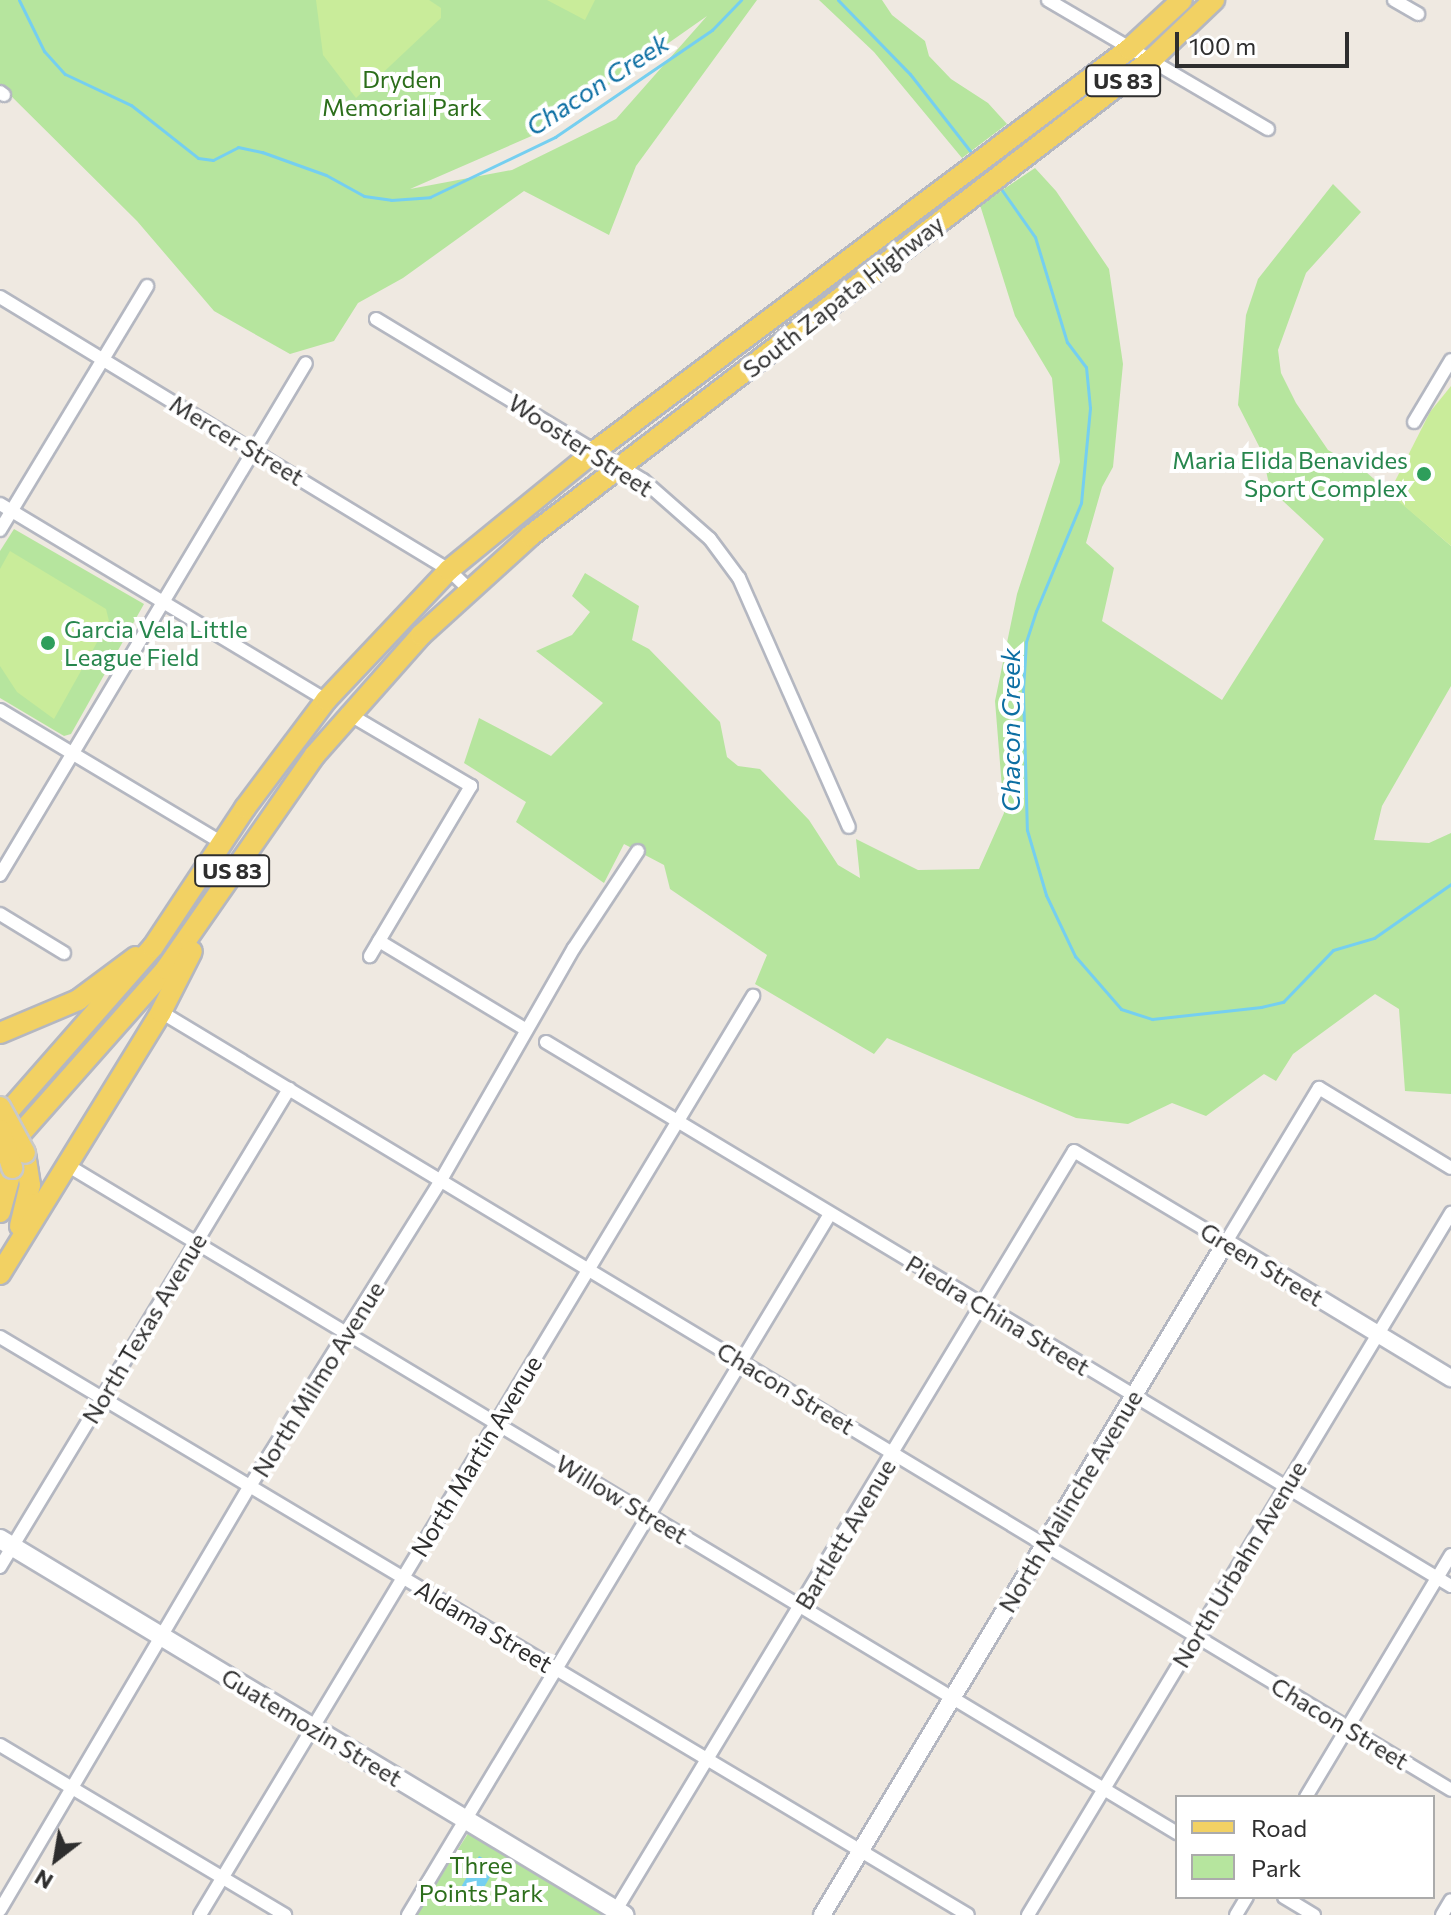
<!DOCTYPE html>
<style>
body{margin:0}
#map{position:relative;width:1451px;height:1915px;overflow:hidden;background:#efe9e1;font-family:Commissioner,sans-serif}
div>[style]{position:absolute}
.green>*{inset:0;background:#b6e59e}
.pitch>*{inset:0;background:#c9ec9a}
.water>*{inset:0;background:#75cff0;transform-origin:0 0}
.stream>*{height:3px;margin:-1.5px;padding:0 1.5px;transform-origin:1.5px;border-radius:1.5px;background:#75cff0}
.roads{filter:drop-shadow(2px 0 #b4b7c1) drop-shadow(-2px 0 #b4b7c1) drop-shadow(0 2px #b4b7c1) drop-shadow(0 -2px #b4b7c1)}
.minor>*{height:12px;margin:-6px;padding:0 6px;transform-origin:6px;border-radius:6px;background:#fff}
.tertiary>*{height:16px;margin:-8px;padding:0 8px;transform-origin:8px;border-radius:8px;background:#fff}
.secondary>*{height:18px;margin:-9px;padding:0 9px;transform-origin:9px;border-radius:9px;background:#fff}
.primary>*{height:20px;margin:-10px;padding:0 10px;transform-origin:10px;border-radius:10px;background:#f2d163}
.bridges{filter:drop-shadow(2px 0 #c9c9c9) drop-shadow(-2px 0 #c9c9c9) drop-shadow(0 2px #c9c9c9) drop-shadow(0 -2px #c9c9c9)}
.primary-bridge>*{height:20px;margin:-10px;padding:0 10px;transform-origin:10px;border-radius:10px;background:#f2d163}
.dots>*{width:22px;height:22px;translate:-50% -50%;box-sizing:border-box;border:4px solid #fff;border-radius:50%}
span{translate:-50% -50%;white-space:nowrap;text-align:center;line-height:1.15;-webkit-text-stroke:8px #fff;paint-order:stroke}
.shield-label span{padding:2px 6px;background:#fff;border:2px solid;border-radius:6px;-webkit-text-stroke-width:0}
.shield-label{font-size:22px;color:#2e2e2e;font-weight:700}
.park-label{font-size:24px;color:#2c6e1b}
.street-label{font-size:24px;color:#2e2e2e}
.leisure-label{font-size:24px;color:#27864d}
.right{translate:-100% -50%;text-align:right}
.left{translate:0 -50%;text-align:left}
.water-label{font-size:26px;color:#0d6fa3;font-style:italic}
.legend{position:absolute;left:1175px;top:1795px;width:260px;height:104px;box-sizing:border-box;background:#fff;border:2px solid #ababab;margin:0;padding:10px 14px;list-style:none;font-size:24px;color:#2e2e2e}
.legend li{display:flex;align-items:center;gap:16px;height:40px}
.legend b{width:40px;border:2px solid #ababab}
.north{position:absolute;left:16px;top:1819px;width:80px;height:80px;-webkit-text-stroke:6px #fff;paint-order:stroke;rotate:211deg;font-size:22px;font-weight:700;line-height:32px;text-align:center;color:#2e2e2e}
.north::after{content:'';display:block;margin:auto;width:28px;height:36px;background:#2e2e2e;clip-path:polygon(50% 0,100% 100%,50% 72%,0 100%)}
.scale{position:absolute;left:1175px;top:32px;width:174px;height:36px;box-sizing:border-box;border:4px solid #2e2e2e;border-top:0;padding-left:10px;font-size:24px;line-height:28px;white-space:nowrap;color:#2e2e2e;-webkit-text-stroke:6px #fff;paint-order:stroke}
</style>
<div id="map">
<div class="green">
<i style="clip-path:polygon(evenodd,0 0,757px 0,636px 166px,609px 235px,524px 191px,403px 278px,358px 303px,334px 341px,290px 354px,214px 311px,137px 221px,0 85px,0 0,707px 16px,616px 119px,512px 170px,410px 189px,543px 131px,707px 16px)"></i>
<i style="clip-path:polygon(819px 0,882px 0,892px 15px,925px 41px,929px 56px,951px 79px,988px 103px,1007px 124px,962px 158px,874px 52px)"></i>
<i style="clip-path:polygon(1035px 168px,1056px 191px,1109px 269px,1123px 364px,1113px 467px,1102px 487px,1086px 543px,1114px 568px,1102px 621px,1222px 700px,1324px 539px,1270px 489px,1262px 452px,1238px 405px,1246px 315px,1258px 279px,1333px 184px,1361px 212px,1306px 273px,1278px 350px,1281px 373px,1296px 403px,1328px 450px,1366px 472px,1451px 546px,1451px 686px,1382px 806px,1374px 840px,1429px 843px,1451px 833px,1451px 1094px,1405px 1091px,1399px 1009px,1375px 994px,1293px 1054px,1276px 1081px,1264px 1074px,1206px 1116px,1172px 1103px,1128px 1124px,1076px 1118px,887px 1038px,874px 1054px,755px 984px,767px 955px,670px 889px,664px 865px,624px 844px,604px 883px,516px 822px,526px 802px,464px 763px,479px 718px,551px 756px,603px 703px,536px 651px,572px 635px,590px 612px,572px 596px,585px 573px,639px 606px,632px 640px,649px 649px,720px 722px,727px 757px,738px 766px,760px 769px,809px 820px,838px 865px,860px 878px,856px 839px,918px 870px,979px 869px,1004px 813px,995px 701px,1017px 594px,1060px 462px,1052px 378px,1015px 316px,980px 205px)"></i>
<i style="clip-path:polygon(14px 529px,144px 604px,71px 734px,64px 736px,0 698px,0 551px)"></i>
<i style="clip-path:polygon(469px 1832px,603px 1911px,604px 1915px,416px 1915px)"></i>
</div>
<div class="pitch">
<i style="clip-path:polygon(316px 0,429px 0,441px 8px,441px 18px,356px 98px,323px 55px)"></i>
<i style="clip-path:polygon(547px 0,595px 0,585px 20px)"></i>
<i style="clip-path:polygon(1451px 386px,1451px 546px,1389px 493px,1430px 412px)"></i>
<i style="clip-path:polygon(10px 551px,106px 609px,109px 621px,54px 719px,17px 692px,0 666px,0 569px)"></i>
</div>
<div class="water">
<i style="left:479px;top:1856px;width:20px;height:44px;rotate:30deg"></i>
</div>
<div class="stream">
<i style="left:19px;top:0;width:57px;rotate:63.9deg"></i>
<i style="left:44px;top:51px;width:31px;rotate:48deg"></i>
<i style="left:65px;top:74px;width:73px;rotate:25.2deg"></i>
<i style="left:131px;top:105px;width:85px;rotate:38.3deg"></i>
<i style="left:198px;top:158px;width:15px;rotate:8deg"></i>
<i style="left:213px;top:160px;width:28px;rotate:-27deg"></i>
<i style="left:238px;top:147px;width:25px;rotate:12deg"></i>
<i style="left:262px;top:152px;width:68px;rotate:19.8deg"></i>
<i style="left:326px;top:175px;width:43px;rotate:28.9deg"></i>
<i style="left:364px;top:196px;width:27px;rotate:8deg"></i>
<i style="left:391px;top:200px;width:39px;rotate:-4deg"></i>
<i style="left:430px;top:197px;width:139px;rotate:-25.6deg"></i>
<i style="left:555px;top:137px;width:190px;rotate:-34.3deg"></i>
<i style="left:712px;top:30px;width:42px;rotate:-46deg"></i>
<i style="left:838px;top:0;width:103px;rotate:45.8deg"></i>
<i style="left:910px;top:74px;width:104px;rotate:52deg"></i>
<i style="left:999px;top:186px;width:62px;rotate:54.8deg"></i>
<i style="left:1035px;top:237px;width:110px;rotate:73.1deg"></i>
<i style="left:1067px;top:342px;width:31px;rotate:53deg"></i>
<i style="left:1086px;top:367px;width:41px;rotate:84.4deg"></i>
<i style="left:1090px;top:408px;width:95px;rotate:95.4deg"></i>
<i style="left:1081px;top:503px;width:117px;rotate:112.6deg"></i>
<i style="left:1036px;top:611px;width:33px;rotate:108deg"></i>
<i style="left:1026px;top:642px;width:48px;rotate:93.6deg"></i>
<i style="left:1023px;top:690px;width:140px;rotate:88.4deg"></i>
<i style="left:1027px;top:830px;width:68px;rotate:73.7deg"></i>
<i style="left:1046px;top:895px;width:68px;rotate:64.6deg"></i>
<i style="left:1075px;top:956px;width:70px;rotate:49deg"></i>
<i style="left:1121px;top:1009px;width:33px;rotate:18deg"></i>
<i style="left:1152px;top:1019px;width:110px;rotate:-6.3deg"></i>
<i style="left:1261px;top:1007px;width:23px;rotate:-13deg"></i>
<i style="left:1283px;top:1002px;width:72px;rotate:-46.1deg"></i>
<i style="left:1333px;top:950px;width:43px;rotate:-16.3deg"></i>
<i style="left:1374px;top:938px;width:94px;rotate:-35deg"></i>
</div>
<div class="roads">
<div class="minor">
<i style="left:1048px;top:0;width:255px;rotate:30.4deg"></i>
<i style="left:1394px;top:0;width:28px;rotate:30deg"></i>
<i style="left:0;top:92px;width:5px;rotate:37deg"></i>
<i style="left:0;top:297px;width:525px;rotate:31.3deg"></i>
<i style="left:449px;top:570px;width:28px;rotate:44deg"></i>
<i style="left:376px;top:319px;width:312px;rotate:31.1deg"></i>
<i style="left:643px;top:480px;width:89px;rotate:41.4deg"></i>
<i style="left:710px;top:539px;width:49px;rotate:53.4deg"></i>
<i style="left:739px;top:578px;width:272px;rotate:66.2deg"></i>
<i style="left:1414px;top:422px;width:72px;rotate:-59.2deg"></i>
<i style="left:0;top:504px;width:380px;rotate:31deg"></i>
<i style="left:0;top:530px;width:285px;rotate:-58.9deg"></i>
<i style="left:0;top:710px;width:259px;rotate:30.9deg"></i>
<i style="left:347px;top:713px;width:144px;rotate:30.5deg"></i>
<i style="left:471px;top:786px;width:198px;rotate:120.7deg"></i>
<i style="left:0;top:875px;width:596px;rotate:-59.14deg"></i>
<i style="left:0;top:914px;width:75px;rotate:31.4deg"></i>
<i style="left:379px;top:941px;width:170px;rotate:31.1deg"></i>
<i style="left:161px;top:1012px;width:1506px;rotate:31.09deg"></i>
<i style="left:546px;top:1042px;width:1056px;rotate:31.01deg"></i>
<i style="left:67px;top:1165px;width:1296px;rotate:31.04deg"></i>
<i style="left:0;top:1337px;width:1127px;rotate:30.84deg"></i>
<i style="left:0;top:1567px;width:559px;rotate:-58.84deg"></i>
<i style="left:0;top:1745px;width:332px;rotate:30.8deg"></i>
<i style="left:1306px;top:1797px;width:282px;rotate:-59.1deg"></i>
<i style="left:1284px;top:1897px;width:35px;rotate:31deg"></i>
<i style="left:0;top:1910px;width:492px;rotate:-59.5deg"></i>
<i style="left:250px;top:1486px;width:361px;rotate:-58deg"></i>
<i style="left:441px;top:1180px;width:267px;rotate:-60.2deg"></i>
<i style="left:574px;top:948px;width:116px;rotate:-56.6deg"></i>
<i style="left:616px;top:1910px;width:886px;rotate:-58.89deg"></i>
<i style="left:1074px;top:1151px;width:177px;rotate:30.9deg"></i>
<i style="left:1226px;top:1242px;width:180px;rotate:-58.9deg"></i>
<i style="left:1319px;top:1088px;width:154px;rotate:31.2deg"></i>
<i style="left:200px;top:1915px;width:1073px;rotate:-58.96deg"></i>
<i style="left:408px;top:1915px;width:818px;rotate:-58.95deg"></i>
<i style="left:1028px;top:1915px;width:820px;rotate:-58.93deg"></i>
<i style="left:1236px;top:1915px;width:21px;rotate:-59deg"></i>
<i style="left:1442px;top:1915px;width:17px;rotate:-59deg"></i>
</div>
<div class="tertiary">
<i style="left:822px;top:1915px;width:785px;rotate:-59.02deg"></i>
<i style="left:1226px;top:1242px;width:263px;rotate:31.2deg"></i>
</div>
<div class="secondary">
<i style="left:0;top:1539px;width:729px;rotate:31.07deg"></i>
</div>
<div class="primary">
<i style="left:0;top:1033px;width:85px;rotate:-22.9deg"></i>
<i style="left:78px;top:1000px;width:72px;rotate:-36.6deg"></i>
<i style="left:0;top:1121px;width:232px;rotate:-48.7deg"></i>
<i style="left:153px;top:947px;width:167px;rotate:-56.5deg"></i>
<i style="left:245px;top:808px;width:135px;rotate:-53.1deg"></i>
<i style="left:326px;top:700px;width:179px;rotate:-46.6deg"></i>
<i style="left:449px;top:570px;width:188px;rotate:-39.2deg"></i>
<i style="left:595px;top:451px;width:668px;rotate:-36.97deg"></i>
<i style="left:1129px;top:49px;width:72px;rotate:-42.8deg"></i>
<i style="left:6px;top:1150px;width:242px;rotate:-48.5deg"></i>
<i style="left:166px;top:969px;width:261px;rotate:-55.2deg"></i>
<i style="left:315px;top:755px;width:160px;rotate:-48.5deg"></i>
<i style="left:421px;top:635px;width:147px;rotate:-42.2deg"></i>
<i style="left:530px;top:536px;width:784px;rotate:-37.48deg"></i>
<i style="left:1152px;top:59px;width:86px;rotate:-43.6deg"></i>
<i style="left:0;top:1212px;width:46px;rotate:-74.7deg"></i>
<i style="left:20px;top:1226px;width:42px;rotate:-76.3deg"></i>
<i style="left:30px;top:1185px;width:32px;rotate:-99deg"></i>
<i style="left:0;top:1274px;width:308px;rotate:-58.4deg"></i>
<i style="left:161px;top:1012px;width:68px;rotate:-63.1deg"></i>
</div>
</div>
<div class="bridges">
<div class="primary-bridge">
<i style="left:0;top:1107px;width:52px;rotate:61.5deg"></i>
<i style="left:0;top:1130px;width:40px;rotate:72deg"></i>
</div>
</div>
<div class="dots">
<i style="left:1424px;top:474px;background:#2e9e5b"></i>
<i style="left:48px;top:643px;background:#2e9e5b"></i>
</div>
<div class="shield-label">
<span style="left:1123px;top:81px">US 83</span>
<span style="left:232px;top:871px">US 83</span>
</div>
<div class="park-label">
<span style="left:402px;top:93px">Dryden<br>Memorial Park</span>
<span style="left:481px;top:1879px">Three<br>Points Park</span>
</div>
<div class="street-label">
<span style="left:843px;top:296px;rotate:-38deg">South Zapata Highway</span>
<span style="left:237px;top:440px;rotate:31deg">Mercer Street</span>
<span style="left:581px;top:445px;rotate:33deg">Wooster Street</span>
<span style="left:1262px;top:1264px;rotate:31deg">Green Street</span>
<span style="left:998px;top:1315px;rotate:31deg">Piedra China Street</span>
<span style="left:144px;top:1328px;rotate:-59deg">North Texas Avenue</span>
<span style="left:318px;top:1379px;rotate:-58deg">North Milmo Avenue</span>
<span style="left:786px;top:1388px;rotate:31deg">Chacon Street</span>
<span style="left:476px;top:1456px;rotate:-59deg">North Martin Avenue</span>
<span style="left:622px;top:1499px;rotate:31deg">Willow Street</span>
<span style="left:1070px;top:1501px;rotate:-59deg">North Malinche Avenue</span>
<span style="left:845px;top:1534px;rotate:-59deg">Bartlett Avenue</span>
<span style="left:1239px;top:1564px;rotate:-59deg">North Urbahn Avenue</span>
<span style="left:484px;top:1626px;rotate:31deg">Aldama Street</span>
<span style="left:1340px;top:1723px;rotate:31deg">Chacon Street</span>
<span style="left:312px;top:1727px;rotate:31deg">Guatemozin Street</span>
</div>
<div class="leisure-label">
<span class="right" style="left:1408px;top:474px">Maria Elida Benavides<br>Sport Complex</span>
<span class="left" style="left:64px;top:643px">Garcia Vela Little<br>League Field</span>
</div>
<div class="water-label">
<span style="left:597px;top:84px;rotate:-33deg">Chacon Creek</span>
<span style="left:1010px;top:730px;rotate:-90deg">Chacon Creek</span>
</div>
<ul class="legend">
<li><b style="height:10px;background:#f2d163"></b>Road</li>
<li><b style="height:22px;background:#b6e59e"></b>Park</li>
</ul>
<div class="north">N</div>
<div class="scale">100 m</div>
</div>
